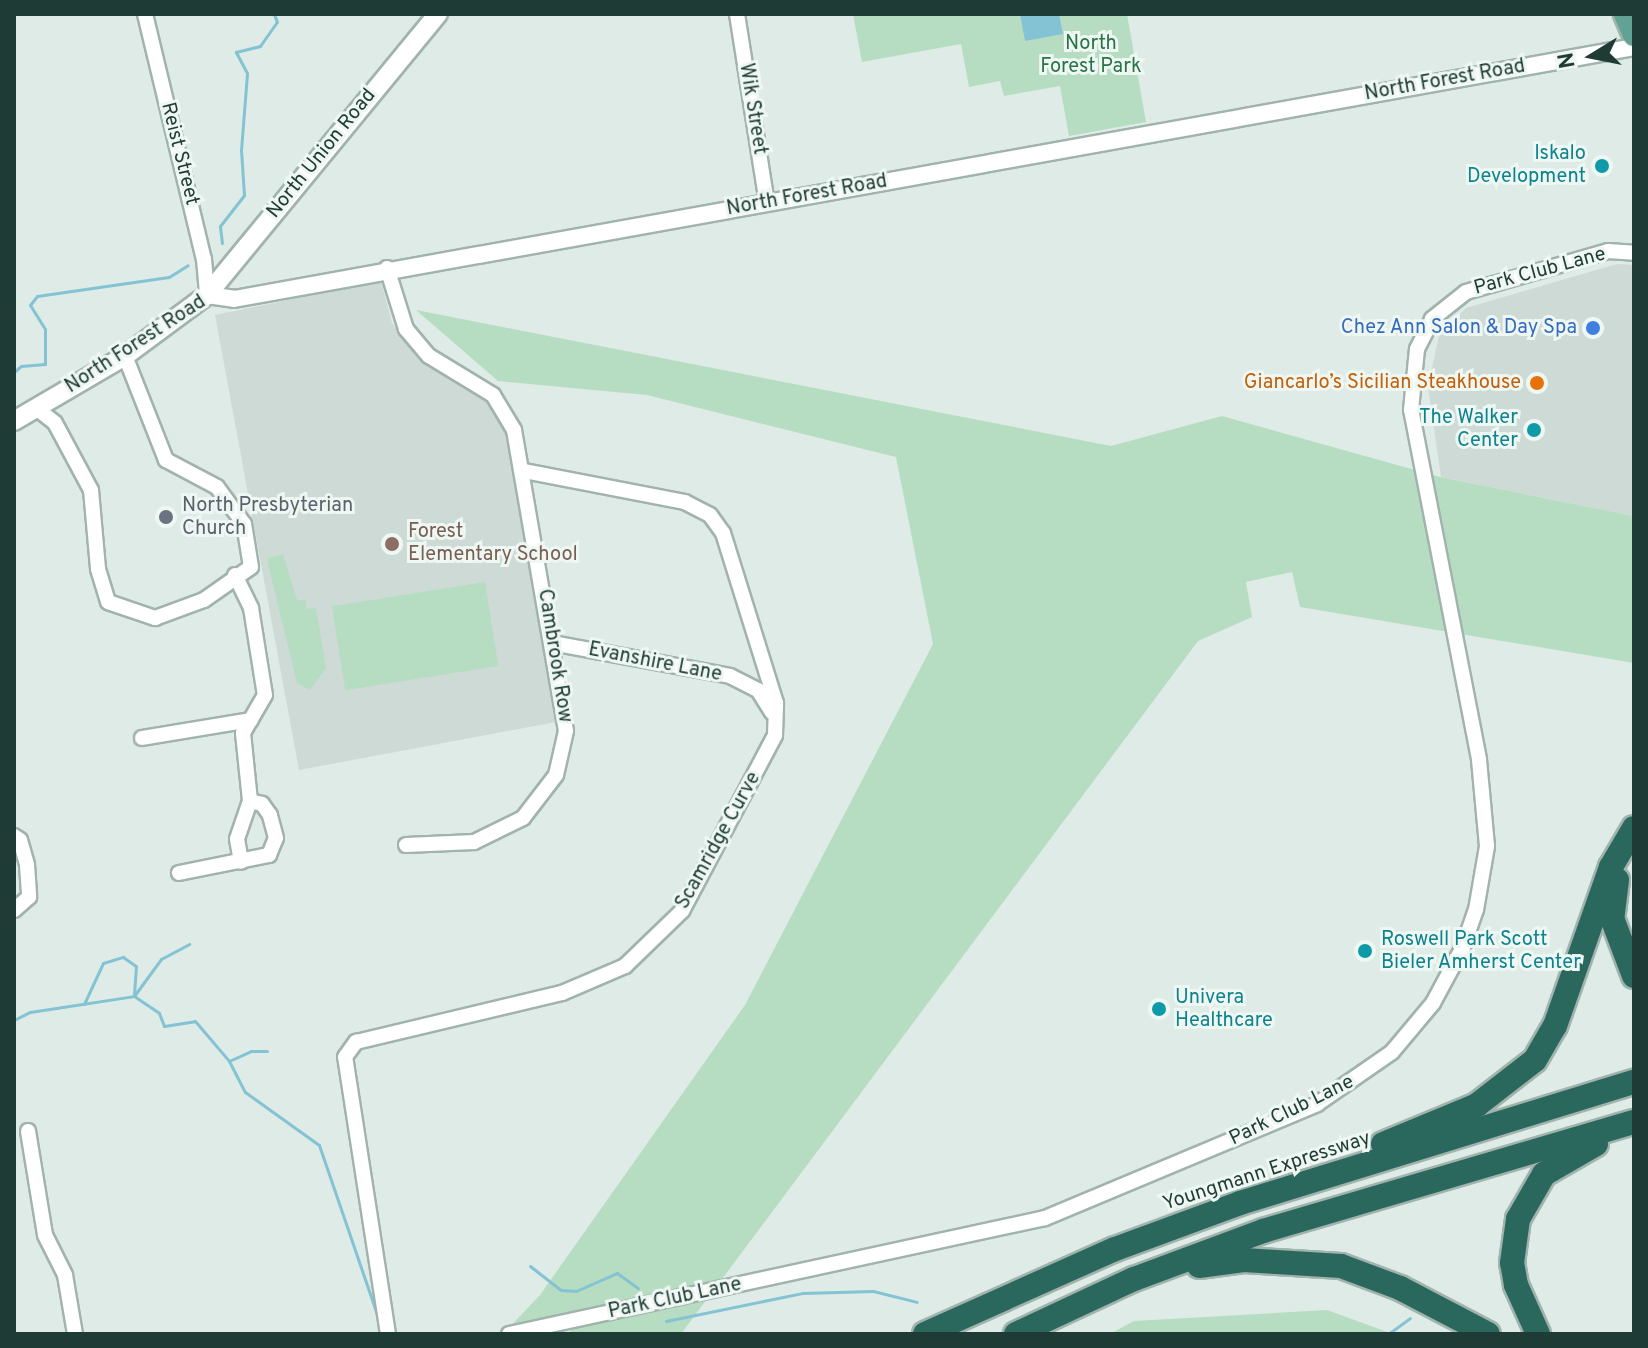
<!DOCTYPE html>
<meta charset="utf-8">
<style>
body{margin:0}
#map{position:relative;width:1648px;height:1348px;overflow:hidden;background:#deebe6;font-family:Overpass,sans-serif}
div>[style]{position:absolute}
.built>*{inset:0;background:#cddad5}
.green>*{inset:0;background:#b6ddc2;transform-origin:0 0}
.water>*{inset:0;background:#83c3d3}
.stream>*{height:3px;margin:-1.5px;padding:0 1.5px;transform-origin:1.5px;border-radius:1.5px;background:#83c3d3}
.roads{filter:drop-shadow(2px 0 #a1b3ad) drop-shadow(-2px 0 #a1b3ad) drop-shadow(0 2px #a1b3ad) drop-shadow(0 -2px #a1b3ad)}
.minor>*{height:14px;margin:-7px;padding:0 7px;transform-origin:7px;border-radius:7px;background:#fff}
.tertiary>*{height:16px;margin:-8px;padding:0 8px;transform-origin:8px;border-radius:8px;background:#fff}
.secondary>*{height:18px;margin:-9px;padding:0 9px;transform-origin:9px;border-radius:9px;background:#fff}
.primary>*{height:22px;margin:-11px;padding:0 11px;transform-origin:11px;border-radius:11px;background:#61a294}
.motorway>*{height:24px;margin:-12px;padding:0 12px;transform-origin:12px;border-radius:12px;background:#2a685e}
.dots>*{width:22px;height:22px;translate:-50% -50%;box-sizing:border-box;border:4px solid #eff7f3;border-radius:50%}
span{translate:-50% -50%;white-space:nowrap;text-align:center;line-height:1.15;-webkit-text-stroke:6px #eff7f3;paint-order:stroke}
.park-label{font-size:20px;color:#287348}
.street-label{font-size:20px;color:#1f3b35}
.culture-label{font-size:20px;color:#0d838f}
.right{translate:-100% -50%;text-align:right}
.left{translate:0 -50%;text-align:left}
.shop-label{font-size:20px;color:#366cbe}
.food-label{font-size:20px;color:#c56008}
.worship-label{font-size:20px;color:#5b616d}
.education-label{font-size:20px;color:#785e54}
.frame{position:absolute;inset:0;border:16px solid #1f3b35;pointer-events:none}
.north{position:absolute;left:1552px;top:16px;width:80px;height:80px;-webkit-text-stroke:6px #eff7f3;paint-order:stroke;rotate:260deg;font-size:22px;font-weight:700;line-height:32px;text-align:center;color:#1f3b35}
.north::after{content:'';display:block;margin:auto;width:28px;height:36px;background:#1f3b35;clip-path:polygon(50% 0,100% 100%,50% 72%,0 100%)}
</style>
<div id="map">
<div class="built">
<i style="clip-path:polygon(1617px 264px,1634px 265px,1634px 516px,1441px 477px,1428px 386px,1439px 336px,1466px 308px)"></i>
<i style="clip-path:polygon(381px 281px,392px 323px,407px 344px,423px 361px,483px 398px,500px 418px,510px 445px,556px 722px,299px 770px,215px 315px)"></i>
</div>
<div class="green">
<i style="clip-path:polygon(853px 14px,1127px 14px,1146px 122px,1069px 136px,1060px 86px,1004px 96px,1000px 81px,969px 87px,961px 44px,862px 62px)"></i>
<i style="clip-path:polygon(416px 310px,1111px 446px,1222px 416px,1440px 477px,1634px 516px,1634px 663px,1300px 607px,1292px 572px,1246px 582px,1252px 617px,1198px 641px,681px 1334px,568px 1334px,579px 1321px,503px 1334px,540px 1295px,745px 1005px,933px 644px,896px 457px,647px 395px,498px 381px)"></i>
<i style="clip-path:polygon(283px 554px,297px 600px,306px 600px,306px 609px,316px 608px,326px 668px,310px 690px,297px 683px,269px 568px,268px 558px)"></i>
<i style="left:485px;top:582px;width:85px;height:155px;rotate:81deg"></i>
<i style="clip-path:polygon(1327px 1310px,1393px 1334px,1110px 1334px,1134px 1321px)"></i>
</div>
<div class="water">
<i style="clip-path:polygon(1020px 14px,1059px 14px,1063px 34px,1025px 41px)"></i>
</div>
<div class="stream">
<i style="left:222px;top:243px;width:17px;rotate:-97deg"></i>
<i style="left:220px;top:226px;width:39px;rotate:-52deg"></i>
<i style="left:244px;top:195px;width:45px;rotate:-93.8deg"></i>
<i style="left:241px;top:150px;width:77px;rotate:-85.5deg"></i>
<i style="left:247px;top:73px;width:24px;rotate:-118deg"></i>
<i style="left:236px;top:52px;width:25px;rotate:-14deg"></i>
<i style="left:260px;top:46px;width:29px;rotate:-55deg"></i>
<i style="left:277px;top:22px;width:9px;rotate:-111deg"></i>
<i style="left:14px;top:372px;width:9px;rotate:-41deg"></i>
<i style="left:21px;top:366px;width:24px;rotate:-5deg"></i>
<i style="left:45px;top:364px;width:35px;rotate:-90deg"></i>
<i style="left:45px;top:329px;width:28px;rotate:-122deg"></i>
<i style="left:30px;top:305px;width:11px;rotate:-52deg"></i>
<i style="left:37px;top:296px;width:133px;rotate:-8.2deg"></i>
<i style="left:169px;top:277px;width:22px;rotate:-32deg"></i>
<i style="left:134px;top:996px;width:46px;rotate:-53.9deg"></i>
<i style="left:161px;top:959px;width:32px;rotate:-28deg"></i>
<i style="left:84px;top:1004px;width:45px;rotate:-65.1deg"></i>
<i style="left:103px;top:963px;width:21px;rotate:-17deg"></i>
<i style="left:123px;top:957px;width:16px;rotate:35deg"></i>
<i style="left:136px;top:966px;width:30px;rotate:94deg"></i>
<i style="left:14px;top:1020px;width:18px;rotate:-27deg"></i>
<i style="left:30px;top:1012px;width:105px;rotate:-8.7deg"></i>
<i style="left:134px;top:996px;width:30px;rotate:34deg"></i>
<i style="left:159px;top:1013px;width:14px;rotate:69deg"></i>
<i style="left:164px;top:1026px;width:31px;rotate:-9deg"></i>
<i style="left:195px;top:1021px;width:52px;rotate:49.6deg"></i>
<i style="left:229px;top:1061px;width:35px;rotate:63deg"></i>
<i style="left:245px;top:1092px;width:91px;rotate:35.6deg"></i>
<i style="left:319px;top:1145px;width:185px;rotate:71.1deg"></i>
<i style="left:229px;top:1061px;width:24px;rotate:-24deg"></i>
<i style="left:251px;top:1051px;width:16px"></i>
<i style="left:530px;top:1266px;width:39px;rotate:38deg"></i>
<i style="left:561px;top:1290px;width:15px;rotate:4deg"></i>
<i style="left:576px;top:1291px;width:45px;rotate:-23.7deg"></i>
<i style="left:617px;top:1273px;width:26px;rotate:36deg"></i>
<i style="left:666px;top:1321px;width:140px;rotate:-11.6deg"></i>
<i style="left:803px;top:1293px;width:70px;rotate:-1.6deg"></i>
<i style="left:873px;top:1291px;width:45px;rotate:14deg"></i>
<i style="left:1388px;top:1334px;width:27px;rotate:-36deg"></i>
</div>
<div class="roads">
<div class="minor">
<i style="left:145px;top:14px;width:252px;rotate:76.5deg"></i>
<i style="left:204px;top:259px;width:36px;rotate:85deg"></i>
<i style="left:737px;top:14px;width:191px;rotate:81deg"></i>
<i style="left:387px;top:268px;width:64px;rotate:72.7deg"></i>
<i style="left:406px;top:329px;width:35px;rotate:50deg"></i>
<i style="left:429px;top:356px;width:75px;rotate:31.4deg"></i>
<i style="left:493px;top:395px;width:41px;rotate:59deg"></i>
<i style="left:514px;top:430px;width:305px;rotate:80.2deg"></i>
<i style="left:566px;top:731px;width:45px;rotate:102.8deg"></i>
<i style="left:556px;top:775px;width:54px;rotate:127.5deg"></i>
<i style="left:523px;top:818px;width:55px;rotate:153.9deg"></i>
<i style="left:474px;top:842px;width:68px;rotate:177.5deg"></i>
<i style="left:36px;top:408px;width:24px;rotate:38deg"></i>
<i style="left:55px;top:423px;width:76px;rotate:61.8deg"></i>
<i style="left:91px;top:490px;width:79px;rotate:84.9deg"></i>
<i style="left:98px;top:569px;width:34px;rotate:73deg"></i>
<i style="left:108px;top:602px;width:50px;rotate:18.8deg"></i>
<i style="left:155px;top:618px;width:52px;rotate:-20.2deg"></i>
<i style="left:204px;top:600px;width:57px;rotate:-35.1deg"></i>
<i style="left:251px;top:567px;width:44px;rotate:-99.2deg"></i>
<i style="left:244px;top:524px;width:46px;rotate:-126.1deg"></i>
<i style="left:217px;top:487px;width:58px;rotate:-152.1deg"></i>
<i style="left:166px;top:460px;width:112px;rotate:-111.5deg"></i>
<i style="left:235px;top:575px;width:37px;rotate:64deg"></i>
<i style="left:251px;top:608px;width:88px;rotate:80.9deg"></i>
<i style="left:265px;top:695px;width:44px;rotate:120.1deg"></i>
<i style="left:243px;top:733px;width:68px;rotate:84.1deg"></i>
<i style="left:250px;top:801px;width:40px;rotate:108.9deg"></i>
<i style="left:237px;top:839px;width:23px;rotate:80deg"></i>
<i style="left:552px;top:643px;width:181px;rotate:10.5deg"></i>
<i style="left:730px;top:676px;width:31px;rotate:27deg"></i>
<i style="left:758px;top:690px;width:26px;rotate:58deg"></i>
<i style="left:142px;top:738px;width:110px;rotate:-9.4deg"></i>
<i style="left:14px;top:836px;width:7px;rotate:34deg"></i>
<i style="left:20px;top:840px;width:26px;rotate:74deg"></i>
<i style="left:27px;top:865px;width:32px;rotate:86deg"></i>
<i style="left:29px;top:897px;width:20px;rotate:139deg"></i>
<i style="left:179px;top:873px;width:92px;rotate:-11.3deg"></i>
<i style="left:269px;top:855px;width:18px;rotate:-68deg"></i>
<i style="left:276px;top:838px;width:24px;rotate:-105deg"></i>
<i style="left:270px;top:815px;width:14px;rotate:-126deg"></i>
<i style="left:262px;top:804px;width:12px;rotate:-166deg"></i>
<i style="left:28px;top:1131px;width:105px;rotate:80.7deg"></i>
<i style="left:45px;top:1235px;width:45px;rotate:63.4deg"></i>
<i style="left:65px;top:1275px;width:60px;rotate:80.4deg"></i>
<i style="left:388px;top:1334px;width:280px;rotate:-98.8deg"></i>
<i style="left:345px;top:1057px;width:19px;rotate:-54deg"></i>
<i style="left:356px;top:1042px;width:212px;rotate:-13.4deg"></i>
<i style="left:562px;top:993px;width:69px;rotate:-23.2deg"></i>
<i style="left:625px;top:966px;width:79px;rotate:-44deg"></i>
<i style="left:682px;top:911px;width:199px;rotate:-62.1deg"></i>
<i style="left:775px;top:735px;width:32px;rotate:-88deg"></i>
<i style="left:776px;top:703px;width:178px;rotate:-107.3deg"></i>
<i style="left:723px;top:533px;width:22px;rotate:-126deg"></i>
<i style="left:710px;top:515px;width:28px;rotate:-153deg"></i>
<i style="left:685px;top:502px;width:164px;rotate:-169.1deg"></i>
<i style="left:509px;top:1334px;width:548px;rotate:-12.21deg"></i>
<i style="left:1045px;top:1218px;width:295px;rotate:-22.7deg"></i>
<i style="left:1317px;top:1104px;width:91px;rotate:-34.7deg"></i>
<i style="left:1392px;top:1052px;width:64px;rotate:-50.1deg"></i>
<i style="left:1433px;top:1003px;width:64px;rotate:-61.8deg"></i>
<i style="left:1463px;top:947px;width:39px;rotate:-71deg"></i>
<i style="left:1476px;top:910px;width:65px;rotate:-80.2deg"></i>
<i style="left:1487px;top:846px;width:87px;rotate:-95.3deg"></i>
<i style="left:1479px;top:759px;width:356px;rotate:-101deg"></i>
<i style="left:1411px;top:410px;width:61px;rotate:-84.4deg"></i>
<i style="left:1417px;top:349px;width:34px;rotate:-63deg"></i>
<i style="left:1432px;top:319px;width:43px;rotate:-38.5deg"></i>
<i style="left:1466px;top:292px;width:148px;rotate:-16.1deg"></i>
<i style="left:1608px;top:251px;width:26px;rotate:4deg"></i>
</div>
<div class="tertiary">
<i style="left:207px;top:295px;width:27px;rotate:8deg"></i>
<i style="left:234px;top:299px;width:1422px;rotate:-10.2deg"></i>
</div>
<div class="secondary">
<i style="left:14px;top:421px;width:129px;rotate:-30.4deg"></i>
<i style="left:125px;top:356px;width:102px;rotate:-36.6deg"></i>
<i style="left:207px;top:295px;width:364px;rotate:-50.6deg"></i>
</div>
<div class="primary">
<i style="left:1625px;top:14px;width:23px;rotate:67deg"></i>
</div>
<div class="motorway">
<i style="left:1617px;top:880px;width:38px;rotate:97deg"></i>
<i style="left:1612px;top:918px;width:62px;rotate:69.2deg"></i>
<i style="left:1383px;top:1144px;width:102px;rotate:-22.5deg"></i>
<i style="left:1477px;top:1105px;width:73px;rotate:-37.8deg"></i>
<i style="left:1535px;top:1060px;width:39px;rotate:-60deg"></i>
<i style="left:1555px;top:1026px;width:169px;rotate:-70.6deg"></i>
<i style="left:1611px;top:867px;width:45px;rotate:-59.5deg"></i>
<i style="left:1199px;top:1266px;width:45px;rotate:-7.6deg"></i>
<i style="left:1244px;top:1260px;width:97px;rotate:3.5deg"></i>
<i style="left:1341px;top:1266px;width:63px;rotate:20.4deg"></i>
<i style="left:1400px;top:1288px;width:99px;rotate:27.6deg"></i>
<i style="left:925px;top:1334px;width:208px;rotate:-24.1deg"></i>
<i style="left:1115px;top:1249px;width:133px;rotate:-20.2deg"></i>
<i style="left:1240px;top:1203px;width:412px;rotate:-17.1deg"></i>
<i style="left:1016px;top:1334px;width:130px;rotate:-25deg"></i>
<i style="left:1134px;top:1279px;width:138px;rotate:-20.4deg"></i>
<i style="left:1263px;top:1231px;width:387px;rotate:-16.4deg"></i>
<i style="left:1538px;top:1334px;width:54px;rotate:-114.2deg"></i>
<i style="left:1516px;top:1285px;width:22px;rotate:-100deg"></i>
<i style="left:1512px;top:1263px;width:44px;rotate:-82.2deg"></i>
<i style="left:1518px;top:1219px;width:52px;rotate:-60deg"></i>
<i style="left:1544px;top:1174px;width:60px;rotate:-30deg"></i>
</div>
</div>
<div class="dots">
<i style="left:1602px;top:166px;background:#0f9aa8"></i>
<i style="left:1593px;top:328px;background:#3f7fe0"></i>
<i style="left:1537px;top:383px;background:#e8710a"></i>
<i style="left:1534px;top:430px;background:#0f9aa8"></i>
<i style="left:166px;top:517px;background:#6b7280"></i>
<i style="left:392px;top:544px;background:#8d6e63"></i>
<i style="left:1365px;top:951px;background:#0f9aa8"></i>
<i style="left:1159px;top:1009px;background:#0f9aa8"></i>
</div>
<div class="park-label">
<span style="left:1091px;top:56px">North<br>Forest Park</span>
</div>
<div class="street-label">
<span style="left:1445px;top:81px;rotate:-10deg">North Forest Road</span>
<span style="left:752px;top:109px;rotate:81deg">Wik Street</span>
<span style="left:179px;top:154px;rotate:76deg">Reist Street</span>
<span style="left:322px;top:154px;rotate:-51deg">North Union Road</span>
<span style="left:807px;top:196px;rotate:-10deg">North Forest Road</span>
<span style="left:1540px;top:272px;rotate:-15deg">Park Club Lane</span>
<span style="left:136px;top:345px;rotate:-33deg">North Forest Road</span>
<span style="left:554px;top:656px;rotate:81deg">Cambrook Row</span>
<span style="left:655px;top:663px;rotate:11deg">Evanshire Lane</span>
<span style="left:719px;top:841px;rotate:-61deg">Scamridge Curve</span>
<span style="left:1292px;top:1111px;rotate:-26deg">Park Club Lane</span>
<span style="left:1267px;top:1172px;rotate:-18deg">Youngmann Expressway</span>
<span style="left:675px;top:1299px;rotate:-12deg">Park Club Lane</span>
</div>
<div class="culture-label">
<span class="right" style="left:1586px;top:166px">Iskalo<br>Development</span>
<span class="right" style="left:1518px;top:430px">The Walker<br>Center</span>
<span class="left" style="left:1381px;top:952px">Roswell Park Scott<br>Bieler Amherst Center</span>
<span class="left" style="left:1175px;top:1010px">Univera<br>Healthcare</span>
</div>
<div class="shop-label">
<span class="right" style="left:1577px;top:328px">Chez Ann Salon &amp; Day Spa</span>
</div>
<div class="food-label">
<span class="right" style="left:1521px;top:383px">Giancarlo’s Sicilian Steakhouse</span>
</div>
<div class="worship-label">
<span class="left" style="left:182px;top:518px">North Presbyterian<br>Church</span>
</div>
<div class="education-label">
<span class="left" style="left:408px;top:544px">Forest<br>Elementary School</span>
</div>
<div class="frame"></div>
<div class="north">N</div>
</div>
